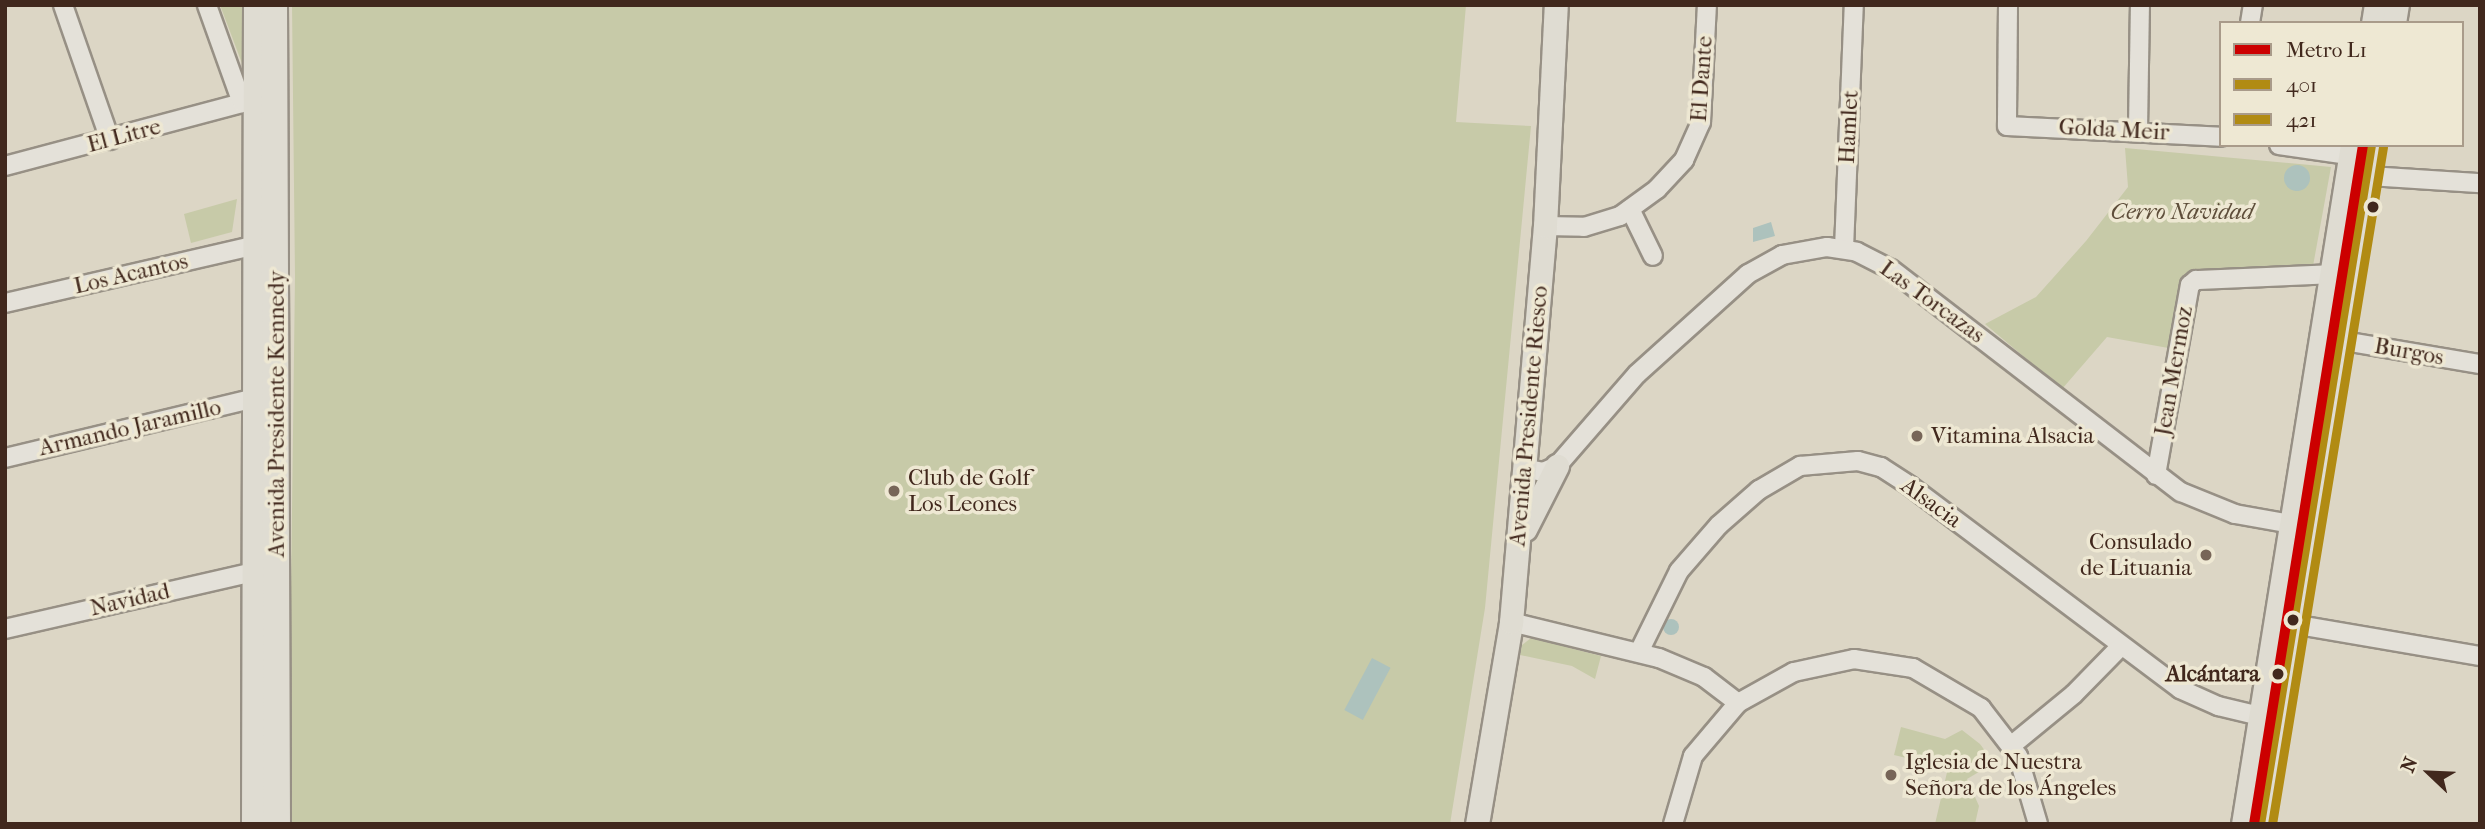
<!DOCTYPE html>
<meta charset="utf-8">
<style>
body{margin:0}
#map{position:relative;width:2485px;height:829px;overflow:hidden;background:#dcd6c5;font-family:"IM FELL French Canon",serif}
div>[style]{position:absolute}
.green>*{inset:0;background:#c7caa8}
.water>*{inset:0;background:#adc2bd;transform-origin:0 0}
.round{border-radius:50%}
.roads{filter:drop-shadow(2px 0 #979085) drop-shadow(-2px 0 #979085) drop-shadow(0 2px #979085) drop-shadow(0 -2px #979085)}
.minor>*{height:18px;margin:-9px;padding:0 9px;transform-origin:9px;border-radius:9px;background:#e4e1d9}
.major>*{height:23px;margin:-11.5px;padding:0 11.5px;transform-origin:11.5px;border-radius:11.5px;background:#dfdcd2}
.highway>*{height:26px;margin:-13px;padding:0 13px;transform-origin:13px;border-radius:13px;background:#dfdcd2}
.bus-1>*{height:9px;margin:-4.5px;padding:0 4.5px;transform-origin:4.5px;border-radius:4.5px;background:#b18b13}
.bus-2>*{height:9px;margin:-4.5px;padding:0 4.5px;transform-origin:4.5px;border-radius:4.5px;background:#b18b13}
.metro-1>*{height:10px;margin:-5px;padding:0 5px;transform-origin:5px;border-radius:5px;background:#c00}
.dots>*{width:19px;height:19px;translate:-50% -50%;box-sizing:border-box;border:4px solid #eee8d3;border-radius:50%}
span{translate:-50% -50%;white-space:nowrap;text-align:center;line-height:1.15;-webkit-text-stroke:7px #eee8d3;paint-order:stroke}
.street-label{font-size:23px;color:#41281d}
.park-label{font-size:23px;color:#5e4e3a;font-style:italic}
.poi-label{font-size:23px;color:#41281d}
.left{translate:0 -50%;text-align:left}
.right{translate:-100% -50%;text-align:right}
.stop-label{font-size:23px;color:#41281d;font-weight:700}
.frame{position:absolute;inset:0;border:7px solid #41281d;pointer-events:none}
.legend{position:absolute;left:2219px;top:21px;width:245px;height:126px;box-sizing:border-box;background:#eee8d3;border:2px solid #a99b8a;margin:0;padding:9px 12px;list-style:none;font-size:21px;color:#41281d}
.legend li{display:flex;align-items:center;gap:14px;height:35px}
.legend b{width:35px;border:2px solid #a99b8a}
.north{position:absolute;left:2394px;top:738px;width:70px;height:70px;-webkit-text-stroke:5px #eee8d3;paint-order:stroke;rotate:293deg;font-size:19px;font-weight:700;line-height:28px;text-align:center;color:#41281d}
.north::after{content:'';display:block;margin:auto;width:24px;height:32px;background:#41281d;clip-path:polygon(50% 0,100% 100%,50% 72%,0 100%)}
</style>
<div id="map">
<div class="green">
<i style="clip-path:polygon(220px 5px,245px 5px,246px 74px)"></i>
<i style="clip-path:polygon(292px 5px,1466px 5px,1456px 122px,1531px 126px,1485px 608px,1450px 824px,288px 824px,295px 276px)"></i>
<i style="clip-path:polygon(2125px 148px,2331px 167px,2313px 266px,2191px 272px,2174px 349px,2107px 337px,2062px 389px,1985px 324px,2036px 297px,2086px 241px,2128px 187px)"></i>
<i style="clip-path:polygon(237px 199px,232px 232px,191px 243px,184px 214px)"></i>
<i style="clip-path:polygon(1531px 638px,1601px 656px,1595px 679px,1572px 666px,1520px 655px,1522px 645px)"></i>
<i style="clip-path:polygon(1901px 727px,1945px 739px,1962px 730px,1980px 744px,1994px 763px,1967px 779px,1979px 806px,1975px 824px,1935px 824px,1948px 768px,1894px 755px)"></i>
</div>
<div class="water">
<i class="round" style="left:2284px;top:165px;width:26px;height:26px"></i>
<i style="clip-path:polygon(1771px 222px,1775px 236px,1753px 242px,1753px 228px)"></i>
<i class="round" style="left:1663px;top:619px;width:16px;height:16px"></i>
<i style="left:1372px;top:658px;width:21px;height:59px;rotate:28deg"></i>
</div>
<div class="roads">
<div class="minor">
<i style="left:63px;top:5px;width:143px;rotate:70.8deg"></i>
<i style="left:2008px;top:5px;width:121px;rotate:90.5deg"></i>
<i style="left:2007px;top:126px;width:214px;rotate:2.9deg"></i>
<i style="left:2250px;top:23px;width:18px;rotate:-81deg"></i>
<i style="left:2138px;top:129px;width:124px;rotate:-89.1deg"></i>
<i style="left:2279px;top:145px;width:84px;rotate:8.2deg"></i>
<i style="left:5px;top:166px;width:245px;rotate:-14.9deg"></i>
<i style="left:242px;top:103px;width:104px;rotate:-109.7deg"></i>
<i style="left:2355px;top:175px;width:125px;rotate:3.7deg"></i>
<i style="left:1630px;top:209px;width:52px;rotate:63.9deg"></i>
<i style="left:1545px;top:226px;width:39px;rotate:1deg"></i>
<i style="left:1584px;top:227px;width:38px;rotate:-17deg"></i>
<i style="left:1620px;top:216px;width:46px;rotate:-36.1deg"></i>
<i style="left:1657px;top:189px;width:40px;rotate:-47deg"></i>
<i style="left:1684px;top:160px;width:42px;rotate:-65.9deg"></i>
<i style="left:1701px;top:122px;width:117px;rotate:-87.1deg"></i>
<i style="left:1844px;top:249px;width:244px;rotate:-87.7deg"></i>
<i style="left:5px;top:303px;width:258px;rotate:-13deg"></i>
<i style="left:2338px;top:340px;width:144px;rotate:9.6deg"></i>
<i style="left:5px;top:458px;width:257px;rotate:-13.5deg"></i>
<i style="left:1523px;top:468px;width:20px;rotate:11deg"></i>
<i style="left:1543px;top:472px;width:15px;rotate:-23deg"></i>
<i style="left:1557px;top:466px;width:122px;rotate:-49deg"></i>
<i style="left:1637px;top:374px;width:149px;rotate:-42deg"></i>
<i style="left:1748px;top:274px;width:39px;rotate:-29deg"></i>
<i style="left:1782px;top:255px;width:46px;rotate:-10.1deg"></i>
<i style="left:1827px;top:247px;width:30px;rotate:9deg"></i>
<i style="left:1857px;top:252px;width:38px;rotate:27deg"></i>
<i style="left:1891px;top:269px;width:366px;rotate:37.6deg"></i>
<i style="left:2181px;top:492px;width:58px;rotate:22.2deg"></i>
<i style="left:2235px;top:514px;width:57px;rotate:10.1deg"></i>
<i style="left:2156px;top:475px;width:193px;rotate:-79.9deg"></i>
<i style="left:2190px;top:285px;width:8px;rotate:-40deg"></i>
<i style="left:2196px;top:280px;width:136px;rotate:-2.5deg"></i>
<i style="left:1511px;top:622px;width:152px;rotate:13.7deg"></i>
<i style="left:1659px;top:658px;width:49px;rotate:22.9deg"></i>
<i style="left:1704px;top:677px;width:43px;rotate:37.4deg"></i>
<i style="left:2292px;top:624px;width:191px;rotate:9.7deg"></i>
<i style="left:5px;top:629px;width:255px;rotate:-12.9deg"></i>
<i style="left:1639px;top:652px;width:90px;rotate:-63.7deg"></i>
<i style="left:1679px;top:571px;width:61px;rotate:-49deg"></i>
<i style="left:1719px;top:525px;width:53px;rotate:-41.2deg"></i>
<i style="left:1759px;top:490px;width:48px;rotate:-30.3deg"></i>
<i style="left:1800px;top:466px;width:58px;rotate:-4.9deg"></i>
<i style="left:1858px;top:461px;width:24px;rotate:15deg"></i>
<i style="left:1881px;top:467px;width:35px;rotate:33deg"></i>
<i style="left:1910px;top:486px;width:338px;rotate:36.9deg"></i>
<i style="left:2180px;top:689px;width:42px;rotate:24.1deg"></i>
<i style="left:2218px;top:706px;width:43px;rotate:13.4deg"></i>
<i style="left:2012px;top:745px;width:80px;rotate:-39.4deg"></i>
<i style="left:2074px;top:694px;width:67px;rotate:-45.6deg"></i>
<i style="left:1673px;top:824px;width:71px;rotate:-73.6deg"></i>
<i style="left:1693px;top:756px;width:70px;rotate:-49.7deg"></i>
<i style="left:1738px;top:703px;width:64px;rotate:-29deg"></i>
<i style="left:1794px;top:672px;width:61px;rotate:-12.2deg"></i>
<i style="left:1854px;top:659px;width:60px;rotate:8.7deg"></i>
<i style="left:1913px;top:668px;width:79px;rotate:30.5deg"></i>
<i style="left:1981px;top:708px;width:61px;rotate:52.4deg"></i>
<i style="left:2018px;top:756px;width:71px;rotate:73.6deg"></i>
</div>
<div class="major">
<i style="left:2373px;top:23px;width:18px;rotate:-81deg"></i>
<i style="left:2394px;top:23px;width:18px;rotate:-81deg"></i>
<i style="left:1525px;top:529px;width:71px;rotate:-63.1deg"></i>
<i style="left:253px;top:824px;width:819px;rotate:-89.86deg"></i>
<i style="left:1477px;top:824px;width:205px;rotate:-80.4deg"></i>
<i style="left:1511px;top:622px;width:397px;rotate:-85.1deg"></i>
<i style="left:1545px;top:226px;width:221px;rotate:-87.2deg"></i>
<i style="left:2243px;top:824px;width:688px;rotate:-80.88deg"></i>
<i style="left:2260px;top:824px;width:688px;rotate:-80.72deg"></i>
</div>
<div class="highway">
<i style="left:274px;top:5px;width:819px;rotate:89.79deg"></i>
</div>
</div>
<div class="bus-1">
<i style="left:2260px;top:824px;width:688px;rotate:-80.72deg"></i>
</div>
<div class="bus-2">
<i style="left:2272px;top:824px;width:686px;rotate:-80.69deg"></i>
</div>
<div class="metro-1">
<i style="left:2254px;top:824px;width:688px;rotate:-80.88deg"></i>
</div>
<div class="dots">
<i style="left:2373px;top:207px;background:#41281d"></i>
<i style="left:1917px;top:436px;background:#776558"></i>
<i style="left:894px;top:491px;background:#776558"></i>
<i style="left:2206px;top:555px;background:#776558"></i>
<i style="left:2293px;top:620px;background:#41281d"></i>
<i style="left:2278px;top:674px;background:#41281d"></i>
<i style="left:1891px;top:775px;background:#776558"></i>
</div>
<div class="street-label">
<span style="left:1702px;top:79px;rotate:-86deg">El Dante</span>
<span style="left:1849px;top:127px;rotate:-87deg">Hamlet</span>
<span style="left:2114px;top:130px;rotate:3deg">Golda Meir</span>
<span style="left:124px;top:136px;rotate:-15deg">El Litre</span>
<span style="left:131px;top:274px;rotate:-13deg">Los Acantos</span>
<span style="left:1932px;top:302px;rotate:36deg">Las Torcazas</span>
<span style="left:2409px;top:352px;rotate:10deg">Burgos</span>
<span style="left:2174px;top:371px;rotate:-80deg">Jean Mermoz</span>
<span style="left:277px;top:414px;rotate:-90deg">Avenida Presidente Kennedy</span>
<span style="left:1529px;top:416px;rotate:-85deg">Avenida Presidente Riesco</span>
<span style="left:130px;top:428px;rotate:-13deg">Armando Jaramillo</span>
<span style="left:1931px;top:503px;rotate:36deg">Alsacia</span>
<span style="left:130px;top:600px;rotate:-13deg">Navidad</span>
</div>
<div class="park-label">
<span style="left:2182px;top:212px">Cerro Navidad</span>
</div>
<div class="poi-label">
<span class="left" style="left:1931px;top:436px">Vitamina Alsacia</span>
<span class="left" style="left:908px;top:491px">Club de Golf<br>Los Leones</span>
<span class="right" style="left:2192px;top:555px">Consulado<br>de Lituania</span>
<span class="left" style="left:1905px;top:775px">Iglesia de Nuestra<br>Señora de los Ángeles</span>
</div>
<div class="stop-label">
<span class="right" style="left:2260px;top:674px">Alcántara</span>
</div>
<div class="frame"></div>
<ul class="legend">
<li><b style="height:9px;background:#c00"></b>Metro L1</li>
<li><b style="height:9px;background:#b18b13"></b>401</li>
<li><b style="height:9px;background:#b18b13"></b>421</li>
</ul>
<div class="north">N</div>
</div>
